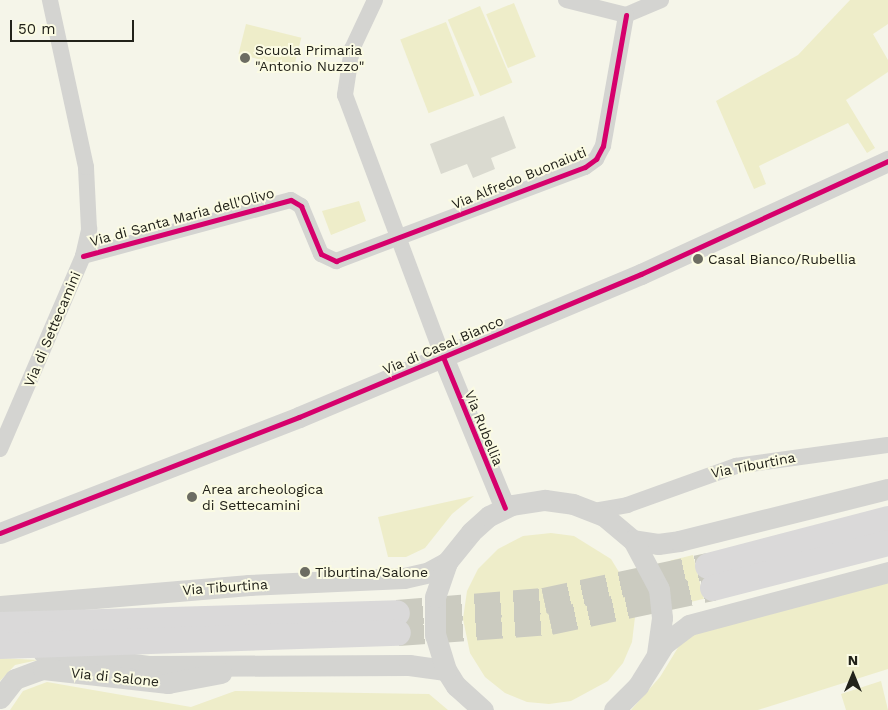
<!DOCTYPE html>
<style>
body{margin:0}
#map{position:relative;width:888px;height:710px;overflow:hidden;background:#f5f5e9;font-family:"Work Sans",sans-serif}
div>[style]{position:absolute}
.green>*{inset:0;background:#eeedc9;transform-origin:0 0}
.building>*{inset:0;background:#dadad0}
.primary-tunnel>*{height:26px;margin-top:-13px;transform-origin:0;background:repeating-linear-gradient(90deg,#cbcbc0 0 26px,transparent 0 39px)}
.minor>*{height:16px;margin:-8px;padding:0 8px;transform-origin:8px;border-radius:8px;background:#d4d4d1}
.tertiary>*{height:21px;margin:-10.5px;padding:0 10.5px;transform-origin:10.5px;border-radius:10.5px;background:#d4d4d1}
.primary>*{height:26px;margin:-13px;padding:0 13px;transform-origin:13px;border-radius:13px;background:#dad9d9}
.cycleway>*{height:5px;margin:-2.5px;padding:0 2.5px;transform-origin:2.5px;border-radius:2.5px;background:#d6006c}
.dots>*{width:14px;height:14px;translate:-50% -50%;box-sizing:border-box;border:2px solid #fbfbe3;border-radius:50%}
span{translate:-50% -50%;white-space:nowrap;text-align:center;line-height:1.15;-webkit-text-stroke:4px #fbfbe3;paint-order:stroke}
.poi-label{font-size:14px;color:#22221a}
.left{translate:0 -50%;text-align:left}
.street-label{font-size:14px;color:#22221a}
.north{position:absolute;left:828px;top:650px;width:50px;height:50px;-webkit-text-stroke:4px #fbfbe3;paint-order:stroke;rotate:0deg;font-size:14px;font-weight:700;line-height:20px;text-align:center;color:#22221a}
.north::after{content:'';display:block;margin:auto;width:18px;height:22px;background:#22221a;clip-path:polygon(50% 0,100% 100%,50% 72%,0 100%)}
.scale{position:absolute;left:10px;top:20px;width:124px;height:22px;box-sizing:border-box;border:2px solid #22221a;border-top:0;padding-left:6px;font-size:15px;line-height:18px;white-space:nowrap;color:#22221a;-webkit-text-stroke:4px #fbfbe3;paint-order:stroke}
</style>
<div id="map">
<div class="green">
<i style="clip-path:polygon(850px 0,888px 0,888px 24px,873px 34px,888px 60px,888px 72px,846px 100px,875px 148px,867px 153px,848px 123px,759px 166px,766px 184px,754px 189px,716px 101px,798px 55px)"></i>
<i style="left:514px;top:3px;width:58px;height:30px;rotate:68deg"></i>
<i style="left:480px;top:6px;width:83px;height:35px;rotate:67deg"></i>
<i style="left:446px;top:22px;width:79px;height:49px;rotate:69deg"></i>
<i style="left:246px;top:24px;width:57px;height:31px;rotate:14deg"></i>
<i style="clip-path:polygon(359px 201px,366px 221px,331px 235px,322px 211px)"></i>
<i style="clip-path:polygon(474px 496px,452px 514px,425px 548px,406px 557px,388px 557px,378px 517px)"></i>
<i style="clip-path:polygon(551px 533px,574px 536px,611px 559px,630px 590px,635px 617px,632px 642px,623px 663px,608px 681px,571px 701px,549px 704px,527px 702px,505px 693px,485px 677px,470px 653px,463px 619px,467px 591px,478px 569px,498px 549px,523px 536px)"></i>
<i style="left:693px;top:555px;width:45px;height:23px;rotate:76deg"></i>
<i style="clip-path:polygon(888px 579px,888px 669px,758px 710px,631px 710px,660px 677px,682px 641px,708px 626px)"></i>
<i style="clip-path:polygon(0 658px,38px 660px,15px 665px,0 681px)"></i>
<i style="clip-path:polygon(881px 681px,888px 710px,846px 710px,841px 694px)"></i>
<i style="clip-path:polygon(47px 682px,191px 707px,235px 691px,429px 694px,448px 710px,10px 710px,23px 691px)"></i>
</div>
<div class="building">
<i style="clip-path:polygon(504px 116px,516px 148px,491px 158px,495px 169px,473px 178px,467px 164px,441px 174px,430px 144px)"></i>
</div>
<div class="primary-tunnel">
<i style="left:397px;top:613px;width:147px;rotate:-4.7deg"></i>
<i style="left:544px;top:601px;width:168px;rotate:-12deg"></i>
<i style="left:398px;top:633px;width:152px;rotate:-4.1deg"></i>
<i style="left:550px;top:622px;width:167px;rotate:-11.8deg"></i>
</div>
<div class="minor">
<i style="left:375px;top:0;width:54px;rotate:115.1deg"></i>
<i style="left:352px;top:49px;width:47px;rotate:98.7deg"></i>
<i style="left:345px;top:95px;width:280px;rotate:69.5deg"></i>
<i style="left:566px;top:0;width:62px;rotate:14deg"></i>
<i style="left:626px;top:15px;width:38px;rotate:-23deg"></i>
<i style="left:83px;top:256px;width:215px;rotate:-15.1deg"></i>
<i style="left:291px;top:200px;width:12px;rotate:31deg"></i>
<i style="left:301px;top:206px;width:52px;rotate:67.4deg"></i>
<i style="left:321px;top:254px;width:17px;rotate:25deg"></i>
<i style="left:336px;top:261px;width:266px;rotate:-20.7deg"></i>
<i style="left:585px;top:167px;width:14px;rotate:-36deg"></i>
<i style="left:596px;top:159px;width:15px;rotate:-62deg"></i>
<i style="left:603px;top:146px;width:133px;rotate:-80deg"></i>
<i style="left:0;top:449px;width:210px;rotate:-66.7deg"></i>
<i style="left:83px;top:256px;width:28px;rotate:-77deg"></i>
<i style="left:89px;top:229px;width:62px;rotate:-92.8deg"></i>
<i style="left:86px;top:167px;width:171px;rotate:-102.2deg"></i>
<i style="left:594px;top:511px;width:34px;rotate:-10deg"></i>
<i style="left:627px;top:505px;width:116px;rotate:-19.7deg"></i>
<i style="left:736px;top:466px;width:153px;rotate:-7.9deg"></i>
</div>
<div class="tertiary">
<i style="left:443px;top:357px;width:163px;rotate:67.7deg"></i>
<i style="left:0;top:533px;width:321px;rotate:-21.2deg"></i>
<i style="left:299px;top:417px;width:371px;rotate:-22.7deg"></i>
<i style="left:641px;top:274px;width:272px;rotate:-24.6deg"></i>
<i style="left:633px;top:540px;width:25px;rotate:9deg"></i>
<i style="left:658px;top:544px;width:21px;rotate:-8deg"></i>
<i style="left:679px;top:541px;width:215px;rotate:-14deg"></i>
<i style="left:0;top:606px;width:250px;rotate:-4.8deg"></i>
<i style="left:249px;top:585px;width:155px;rotate:-2.6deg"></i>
<i style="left:404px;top:578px;width:26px;rotate:-13deg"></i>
<i style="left:429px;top:572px;width:21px;rotate:-29deg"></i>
<i style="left:43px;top:652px;width:106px;rotate:7.6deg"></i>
<i style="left:148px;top:666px;width:261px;rotate:-0.2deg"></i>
<i style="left:409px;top:665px;width:37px;rotate:8deg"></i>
<i style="left:0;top:698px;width:24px;rotate:-52deg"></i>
<i style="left:15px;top:679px;width:30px;rotate:-20deg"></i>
<i style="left:43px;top:669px;width:126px;rotate:6.4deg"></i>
<i style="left:168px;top:683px;width:54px;rotate:-10.7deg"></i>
<i style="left:483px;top:710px;width:36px;rotate:-138deg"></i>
<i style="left:456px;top:686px;width:19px;rotate:-122deg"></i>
<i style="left:446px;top:670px;width:37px;rotate:-107deg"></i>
<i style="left:435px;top:635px;width:38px;rotate:-90deg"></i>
<i style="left:435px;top:597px;width:37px;rotate:-71deg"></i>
<i style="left:447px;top:562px;width:38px;rotate:-51deg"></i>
<i style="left:471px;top:532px;width:24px;rotate:-42deg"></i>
<i style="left:489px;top:516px;width:25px;rotate:-26deg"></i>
<i style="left:512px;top:505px;width:33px;rotate:-9deg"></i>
<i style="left:545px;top:500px;width:28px;rotate:8deg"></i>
<i style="left:573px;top:504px;width:33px;rotate:21deg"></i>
<i style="left:604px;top:516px;width:38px;rotate:40deg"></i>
<i style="left:633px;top:540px;width:55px;rotate:62deg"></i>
<i style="left:659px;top:589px;width:29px;rotate:84deg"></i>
<i style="left:662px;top:618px;width:36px;rotate:98deg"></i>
<i style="left:614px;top:710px;width:34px;rotate:-45deg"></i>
<i style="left:638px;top:686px;width:49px;rotate:-58.2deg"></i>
<i style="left:664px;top:644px;width:31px;rotate:-37deg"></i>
<i style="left:689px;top:625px;width:206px;rotate:-14.9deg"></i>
</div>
<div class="primary">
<i style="left:708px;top:566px;width:186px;rotate:-14.6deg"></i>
<i style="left:713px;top:588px;width:181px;rotate:-14.4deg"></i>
<i style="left:0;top:625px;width:397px;rotate:-1.7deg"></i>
<i style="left:0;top:646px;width:398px;rotate:-1.9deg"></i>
</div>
<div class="cycleway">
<i style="left:83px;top:256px;width:215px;rotate:-15.1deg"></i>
<i style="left:291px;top:200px;width:12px;rotate:31deg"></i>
<i style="left:301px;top:206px;width:52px;rotate:67.4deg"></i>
<i style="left:321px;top:254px;width:17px;rotate:25deg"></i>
<i style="left:336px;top:261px;width:266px;rotate:-20.7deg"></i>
<i style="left:585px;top:167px;width:14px;rotate:-36deg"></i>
<i style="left:596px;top:159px;width:15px;rotate:-62deg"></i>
<i style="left:603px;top:146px;width:133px;rotate:-80deg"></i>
<i style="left:443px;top:357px;width:163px;rotate:67.7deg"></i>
<i style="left:0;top:533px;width:321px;rotate:-21.2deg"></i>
<i style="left:299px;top:417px;width:371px;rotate:-22.7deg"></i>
<i style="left:641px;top:274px;width:272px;rotate:-24.6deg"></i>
</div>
<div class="dots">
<i style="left:245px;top:58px;background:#6c6c62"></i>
<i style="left:698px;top:259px;background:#6c6c62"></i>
<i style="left:192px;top:497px;background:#6c6c62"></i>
<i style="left:305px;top:572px;background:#6c6c62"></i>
</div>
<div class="poi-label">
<span class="left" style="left:255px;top:58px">Scuola Primaria<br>"Antonio Nuzzo"</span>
<span class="left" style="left:708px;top:259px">Casal Bianco/Rubellia</span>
<span class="left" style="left:202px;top:497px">Area archeologica<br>di Settecamini</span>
<span class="left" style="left:315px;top:572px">Tiburtina/Salone</span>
</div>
<div class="street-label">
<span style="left:519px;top:178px;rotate:-22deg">Via Alfredo Buonaiuti</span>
<span style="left:182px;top:217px;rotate:-15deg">Via di Santa Maria dell'Olivo</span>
<span style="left:52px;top:329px;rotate:-67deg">Via di Settecamini</span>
<span style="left:443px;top:345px;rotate:-23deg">Via di Casal Bianco</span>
<span style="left:484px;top:428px;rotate:68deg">Via Rubellia</span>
<span style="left:753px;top:465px;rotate:-11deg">Via Tiburtina</span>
<span style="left:225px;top:587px;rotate:-4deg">Via Tiburtina</span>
<span style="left:115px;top:677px;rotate:6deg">Via di Salone</span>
</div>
<div class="north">N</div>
<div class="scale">50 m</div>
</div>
